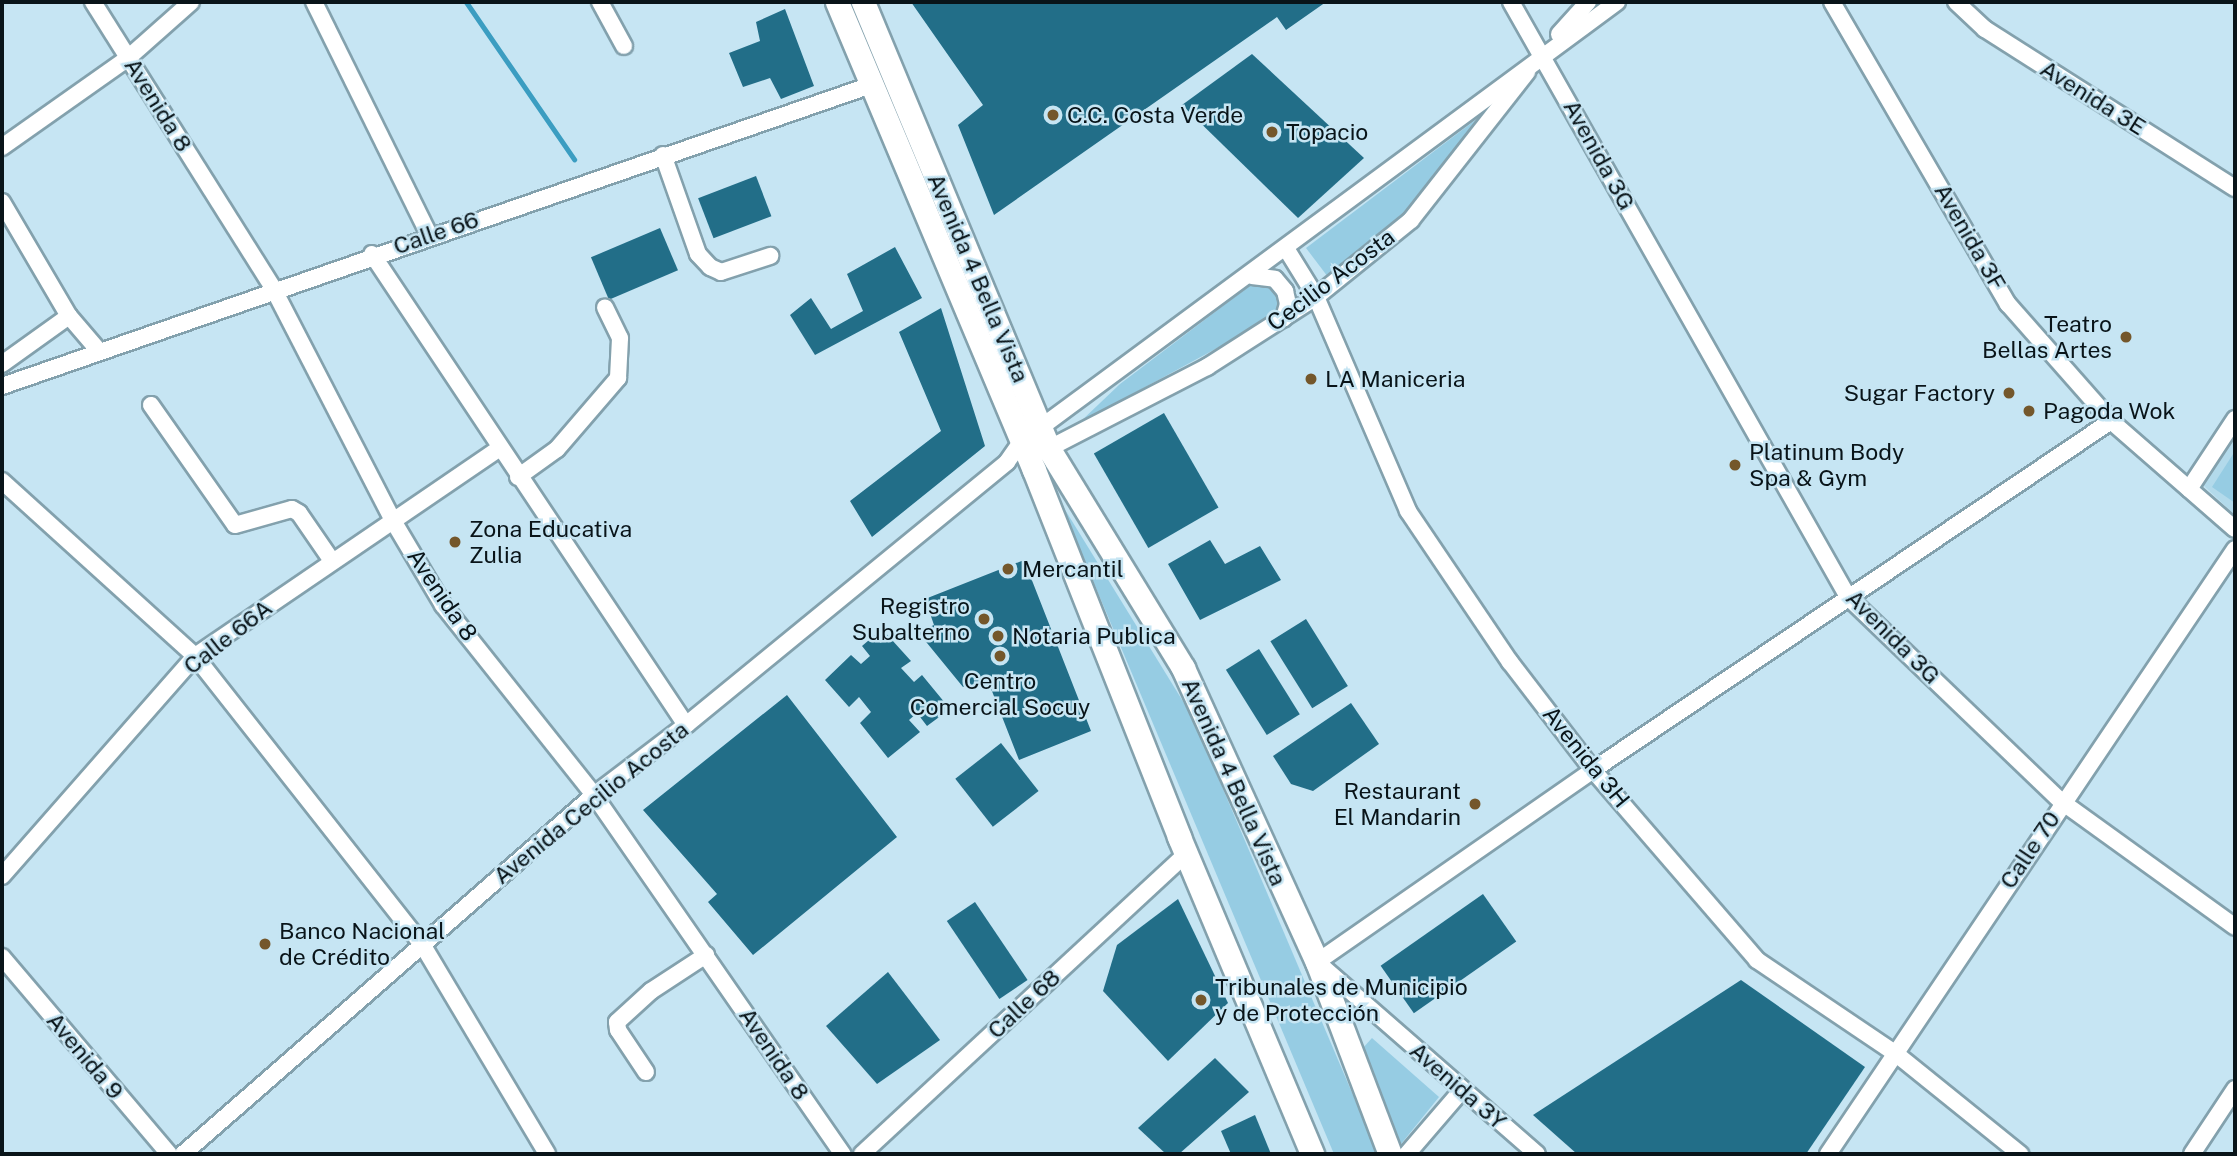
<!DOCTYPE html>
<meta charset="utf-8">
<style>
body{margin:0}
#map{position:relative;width:2237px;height:1156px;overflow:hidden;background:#c6e5f3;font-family:"Public Sans",sans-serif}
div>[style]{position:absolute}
.built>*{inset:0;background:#b3daeb}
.green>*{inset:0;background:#96cce3}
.stream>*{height:5px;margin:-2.5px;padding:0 2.5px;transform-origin:2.5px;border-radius:2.5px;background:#3b9dc1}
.building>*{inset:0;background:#226e88;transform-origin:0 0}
.roads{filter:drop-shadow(2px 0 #83a1ad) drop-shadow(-2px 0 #83a1ad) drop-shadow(0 2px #83a1ad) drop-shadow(0 -2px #83a1ad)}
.street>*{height:16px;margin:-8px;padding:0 8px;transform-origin:8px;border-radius:8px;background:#fff}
.secondary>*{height:23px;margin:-11.5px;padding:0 11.5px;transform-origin:11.5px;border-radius:11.5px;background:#fff}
.dots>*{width:19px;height:19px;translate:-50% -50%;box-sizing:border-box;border:4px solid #c6e5f3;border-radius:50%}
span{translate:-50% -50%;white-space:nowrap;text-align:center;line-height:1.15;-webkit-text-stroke:5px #c6e5f3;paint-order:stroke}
.street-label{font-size:23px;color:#091419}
.poi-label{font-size:23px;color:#091419}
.left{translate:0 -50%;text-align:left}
.right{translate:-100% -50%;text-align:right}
.frame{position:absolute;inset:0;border:4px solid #091419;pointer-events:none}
</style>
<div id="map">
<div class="built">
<i style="clip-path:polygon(2235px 435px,2235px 515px,2203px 485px)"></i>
</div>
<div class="green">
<i style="clip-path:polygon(1486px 112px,1406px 214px,1328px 277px,1306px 248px)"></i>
<i style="clip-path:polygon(1252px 284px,1273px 286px,1280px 297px,1278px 315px,1079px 423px,1120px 384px)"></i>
<i style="clip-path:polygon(2235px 451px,2235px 503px,2212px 487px)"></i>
<i style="clip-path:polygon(1059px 500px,1192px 716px,1378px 1154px,1334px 1154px)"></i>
<i style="clip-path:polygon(1372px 1038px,1439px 1097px,1401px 1144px,1362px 1049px)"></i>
</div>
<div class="stream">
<i style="left:466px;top:2px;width:191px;rotate:55.5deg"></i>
</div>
<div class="building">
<i style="clip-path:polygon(911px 2px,1326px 2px,1286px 30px,1277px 17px,994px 215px,958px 125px,983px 105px)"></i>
<i style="clip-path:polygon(785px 9px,814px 86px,781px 99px,770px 78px,743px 87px,729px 53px,760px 41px,756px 22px)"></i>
<i style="clip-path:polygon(1252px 54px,1364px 158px,1298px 218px,1182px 105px)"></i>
<i style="left:756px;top:176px;width:43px;height:62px;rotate:69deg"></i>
<i style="left:660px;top:228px;width:46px;height:75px;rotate:67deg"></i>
<i style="clip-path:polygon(895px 247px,922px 298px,815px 355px,790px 315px,811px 298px,831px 329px,863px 311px,847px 274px)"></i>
<i style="clip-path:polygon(941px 308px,985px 446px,872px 537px,850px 501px,941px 431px,899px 332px)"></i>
<i style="left:1164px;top:413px;width:109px;height:81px;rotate:60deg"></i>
<i style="clip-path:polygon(1210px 540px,1225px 564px,1260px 546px,1281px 580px,1200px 620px,1168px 564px)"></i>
<i style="clip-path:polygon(1024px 560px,1091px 731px,1019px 760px,988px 681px,963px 687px,918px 632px,934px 625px,925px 599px)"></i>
<i style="left:1306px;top:619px;width:79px;height:42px;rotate:58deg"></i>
<i style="clip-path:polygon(882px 629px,911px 661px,901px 668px,914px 682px,922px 675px,950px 709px,927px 726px,917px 713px,909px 720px,920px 732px,888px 758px,860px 723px,871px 712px,859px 697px,849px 707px,825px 680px,851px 655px,861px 664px,870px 656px,862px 646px)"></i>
<i style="left:1259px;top:649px;width:77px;height:39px;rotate:58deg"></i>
<i style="clip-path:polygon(787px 695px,897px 837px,753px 955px,708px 902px,717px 894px,643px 810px)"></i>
<i style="clip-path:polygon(1351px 703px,1379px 744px,1313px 791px,1291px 784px,1273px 756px)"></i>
<i style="left:1001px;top:743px;width:61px;height:58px;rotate:52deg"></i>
<i style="left:1483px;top:894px;width:58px;height:125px;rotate:55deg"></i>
<i style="clip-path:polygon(1178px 899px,1228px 1003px,1168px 1061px,1103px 991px,1117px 945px)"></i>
<i style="left:975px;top:902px;width:94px;height:34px;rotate:56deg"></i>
<i style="clip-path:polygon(888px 972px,940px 1040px,877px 1084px,826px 1026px)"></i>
<i style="clip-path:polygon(1741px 980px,1865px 1067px,1806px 1154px,1577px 1154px,1533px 1115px)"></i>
<i style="clip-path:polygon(1215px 1058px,1249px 1092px,1179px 1154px,1166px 1154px,1138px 1128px)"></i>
<i style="clip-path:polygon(1255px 1115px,1271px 1154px,1231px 1154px,1221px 1131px)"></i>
</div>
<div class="roads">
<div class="street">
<i style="left:93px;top:2px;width:338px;rotate:57.8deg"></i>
<i style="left:273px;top:288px;width:260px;rotate:62.7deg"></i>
<i style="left:392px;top:519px;width:100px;rotate:59.3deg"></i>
<i style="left:443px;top:605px;width:243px;rotate:51.5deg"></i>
<i style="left:594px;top:795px;width:437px;rotate:55.3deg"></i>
<i style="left:314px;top:2px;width:260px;rotate:63.7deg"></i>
<i style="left:600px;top:2px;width:50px;rotate:61.4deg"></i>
<i style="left:1511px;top:2px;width:684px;rotate:60.47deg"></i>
<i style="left:1848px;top:597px;width:296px;rotate:43.8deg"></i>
<i style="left:2062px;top:802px;width:213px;rotate:35.8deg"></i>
<i style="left:1832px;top:2px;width:350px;rotate:59.8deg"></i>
<i style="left:2008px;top:304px;width:156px;rotate:48.6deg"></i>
<i style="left:2111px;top:421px;width:164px;rotate:41.1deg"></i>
<i style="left:1956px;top:2px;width:40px;rotate:43deg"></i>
<i style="left:1985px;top:29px;width:296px;rotate:32.5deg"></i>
<i style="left:1559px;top:34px;width:43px;rotate:-47.8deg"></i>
<i style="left:2px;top:147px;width:154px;rotate:-35.2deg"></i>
<i style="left:128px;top:58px;width:84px;rotate:-41.6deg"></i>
<i style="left:663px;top:155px;width:105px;rotate:70.5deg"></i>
<i style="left:698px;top:254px;width:18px;rotate:47deg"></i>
<i style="left:710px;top:267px;width:12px;rotate:24deg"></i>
<i style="left:721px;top:272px;width:52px;rotate:-18.1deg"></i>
<i style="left:2px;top:202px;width:132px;rotate:59.6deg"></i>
<i style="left:69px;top:316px;width:82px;rotate:144.4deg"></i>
<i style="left:1287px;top:250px;width:55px;rotate:58.3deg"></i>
<i style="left:1316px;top:297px;width:233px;rotate:66.7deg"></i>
<i style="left:1408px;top:511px;width:182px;rotate:56deg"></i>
<i style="left:1510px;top:662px;width:136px;rotate:52.5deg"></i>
<i style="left:1593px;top:770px;width:251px;rotate:49.2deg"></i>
<i style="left:1757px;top:960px;width:166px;rotate:34deg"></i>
<i style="left:1895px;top:1053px;width:161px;rotate:38.9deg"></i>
<i style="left:372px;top:254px;width:566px;rotate:56.31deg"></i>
<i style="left:1252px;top:276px;width:23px;rotate:7deg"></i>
<i style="left:1275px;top:279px;width:16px;rotate:50deg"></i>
<i style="left:1285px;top:291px;width:13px;rotate:77deg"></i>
<i style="left:1288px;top:304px;width:15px;rotate:106deg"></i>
<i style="left:69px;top:316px;width:46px;rotate:49.4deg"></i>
<i style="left:2px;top:386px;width:920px;rotate:-19.1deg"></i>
<i style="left:151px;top:405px;width:146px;rotate:55deg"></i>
<i style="left:235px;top:525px;width:59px;rotate:-15.7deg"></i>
<i style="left:292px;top:509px;width:8px;rotate:30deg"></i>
<i style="left:299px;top:513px;width:58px;rotate:55.5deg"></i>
<i style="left:1042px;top:452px;width:186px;rotate:-27.3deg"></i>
<i style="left:1207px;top:367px;width:130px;rotate:-32.7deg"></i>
<i style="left:1316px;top:297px;width:122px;rotate:-39deg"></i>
<i style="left:1411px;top:220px;width:188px;rotate:-51.9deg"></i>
<i style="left:518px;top:477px;width:48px;rotate:-35.7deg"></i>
<i style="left:557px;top:449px;width:94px;rotate:-49.3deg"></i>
<i style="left:618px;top:378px;width:40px;rotate:-87.1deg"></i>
<i style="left:620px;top:338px;width:34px;rotate:-116deg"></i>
<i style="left:2px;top:481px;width:261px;rotate:42.2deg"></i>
<i style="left:195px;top:656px;width:367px;rotate:51.8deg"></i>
<i style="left:422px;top:944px;width:244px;rotate:59.2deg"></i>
<i style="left:2189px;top:489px;width:84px;rotate:-56.7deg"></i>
<i style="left:2px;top:876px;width:293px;rotate:-48.7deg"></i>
<i style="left:195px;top:656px;width:368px;rotate:-34.3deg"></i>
<i style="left:2px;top:957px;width:258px;rotate:49.7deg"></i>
<i style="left:646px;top:1072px;width:50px;rotate:-123.7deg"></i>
<i style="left:618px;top:1030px;width:8px;rotate:-97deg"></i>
<i style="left:617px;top:1022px;width:46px;rotate:-42.4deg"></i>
<i style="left:651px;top:991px;width:66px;rotate:-33.2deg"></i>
<i style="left:183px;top:1154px;width:546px;rotate:-41.14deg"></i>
<i style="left:594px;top:795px;width:116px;rotate:-37.3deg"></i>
<i style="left:686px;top:725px;width:415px;rotate:-39.3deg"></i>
<i style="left:1007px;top:462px;width:24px;rotate:-55deg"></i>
<i style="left:1021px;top:442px;width:741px;rotate:-36.44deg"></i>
<i style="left:862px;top:1154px;width:442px;rotate:-42.8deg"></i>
<i style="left:1407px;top:1154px;width:84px;rotate:-49.3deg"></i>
<i style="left:1537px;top:1154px;width:292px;rotate:-138.9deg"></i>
<i style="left:1317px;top:962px;width:336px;rotate:-34.8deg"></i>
<i style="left:1593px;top:770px;width:625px;rotate:-33.97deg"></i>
<i style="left:1828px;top:1154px;width:729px;rotate:-56.07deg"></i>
<i style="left:2192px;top:1154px;width:78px;rotate:-56.5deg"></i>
</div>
<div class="secondary">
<i style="left:837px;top:2px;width:508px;rotate:67.17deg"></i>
<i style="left:1034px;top:470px;width:395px;rotate:68.4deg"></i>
<i style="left:1179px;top:837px;width:344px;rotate:67.2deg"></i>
<i style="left:863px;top:2px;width:484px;rotate:67.4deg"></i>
<i style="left:1049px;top:449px;width:257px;rotate:58.5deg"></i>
<i style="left:1183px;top:668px;width:323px;rotate:65.5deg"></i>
<i style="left:1317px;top:962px;width:205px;rotate:69.2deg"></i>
</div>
</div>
<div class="dots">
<i style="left:1053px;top:115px;background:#74572b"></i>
<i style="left:1272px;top:132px;background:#74572b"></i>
<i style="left:2126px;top:337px;background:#74572b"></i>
<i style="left:1311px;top:379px;background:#74572b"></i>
<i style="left:2009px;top:393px;background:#74572b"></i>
<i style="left:2029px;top:411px;background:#74572b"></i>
<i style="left:1735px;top:465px;background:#74572b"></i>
<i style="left:455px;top:542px;background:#74572b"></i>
<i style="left:1008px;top:569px;background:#74572b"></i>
<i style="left:984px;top:619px;background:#74572b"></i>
<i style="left:998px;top:636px;background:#74572b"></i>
<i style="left:1000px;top:656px;background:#74572b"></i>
<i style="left:1475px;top:804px;background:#74572b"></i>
<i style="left:265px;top:944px;background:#74572b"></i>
<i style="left:1201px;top:1000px;background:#74572b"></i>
</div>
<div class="street-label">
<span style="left:2093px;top:98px;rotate:32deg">Avenida 3E</span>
<span style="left:158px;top:105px;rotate:58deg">Avenida 8</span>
<span style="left:1599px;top:155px;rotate:61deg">Avenida 3G</span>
<span style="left:436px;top:233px;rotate:-19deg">Calle 66</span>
<span style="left:1970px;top:237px;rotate:60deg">Avenida 3F</span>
<span style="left:978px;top:278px;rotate:67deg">Avenida 4 Bella Vista</span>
<span style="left:1331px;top:280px;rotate:-37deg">Cecilio Acosta</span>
<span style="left:442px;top:595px;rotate:56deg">Avenida 8</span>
<span style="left:228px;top:637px;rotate:-38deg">Calle 66A</span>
<span style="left:1893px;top:637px;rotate:45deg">Avenida 3G</span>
<span style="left:1586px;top:757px;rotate:51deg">Avenida 3H</span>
<span style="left:1234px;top:782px;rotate:66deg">Avenida 4 Bella Vista</span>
<span style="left:591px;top:803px;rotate:-39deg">Avenida Cecilio Acosta</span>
<span style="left:2030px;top:850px;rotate:-56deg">Calle 70</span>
<span style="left:1024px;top:1004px;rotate:-43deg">Calle 68</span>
<span style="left:774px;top:1054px;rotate:56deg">Avenida 8</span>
<span style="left:85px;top:1056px;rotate:50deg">Avenida 9</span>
<span style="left:1458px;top:1086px;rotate:41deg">Avenida 3Y</span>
</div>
<div class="poi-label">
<span class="left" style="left:1067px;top:115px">C.C. Costa Verde</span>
<span class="left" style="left:1286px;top:132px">Topacio</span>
<span class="right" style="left:2112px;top:337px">Teatro<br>Bellas Artes</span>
<span class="left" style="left:1325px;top:379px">LA Maniceria</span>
<span class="right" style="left:1995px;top:393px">Sugar Factory</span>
<span class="left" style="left:2043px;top:411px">Pagoda Wok</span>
<span class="left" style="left:1749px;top:465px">Platinum Body<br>Spa &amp; Gym</span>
<span class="left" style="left:469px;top:542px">Zona Educativa<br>Zulia</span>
<span class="left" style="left:1022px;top:569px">Mercantil</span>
<span class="right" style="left:970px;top:619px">Registro<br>Subalterno</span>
<span class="left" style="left:1012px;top:636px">Notaria Publica</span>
<span style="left:1000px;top:694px">Centro<br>Comercial Socuy</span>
<span class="right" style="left:1461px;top:804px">Restaurant<br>El Mandarin</span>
<span class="left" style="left:279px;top:944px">Banco Nacional<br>de Crédito</span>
<span class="left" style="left:1215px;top:1000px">Tribunales de Municipio<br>y de Protección</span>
</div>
<div class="frame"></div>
</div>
